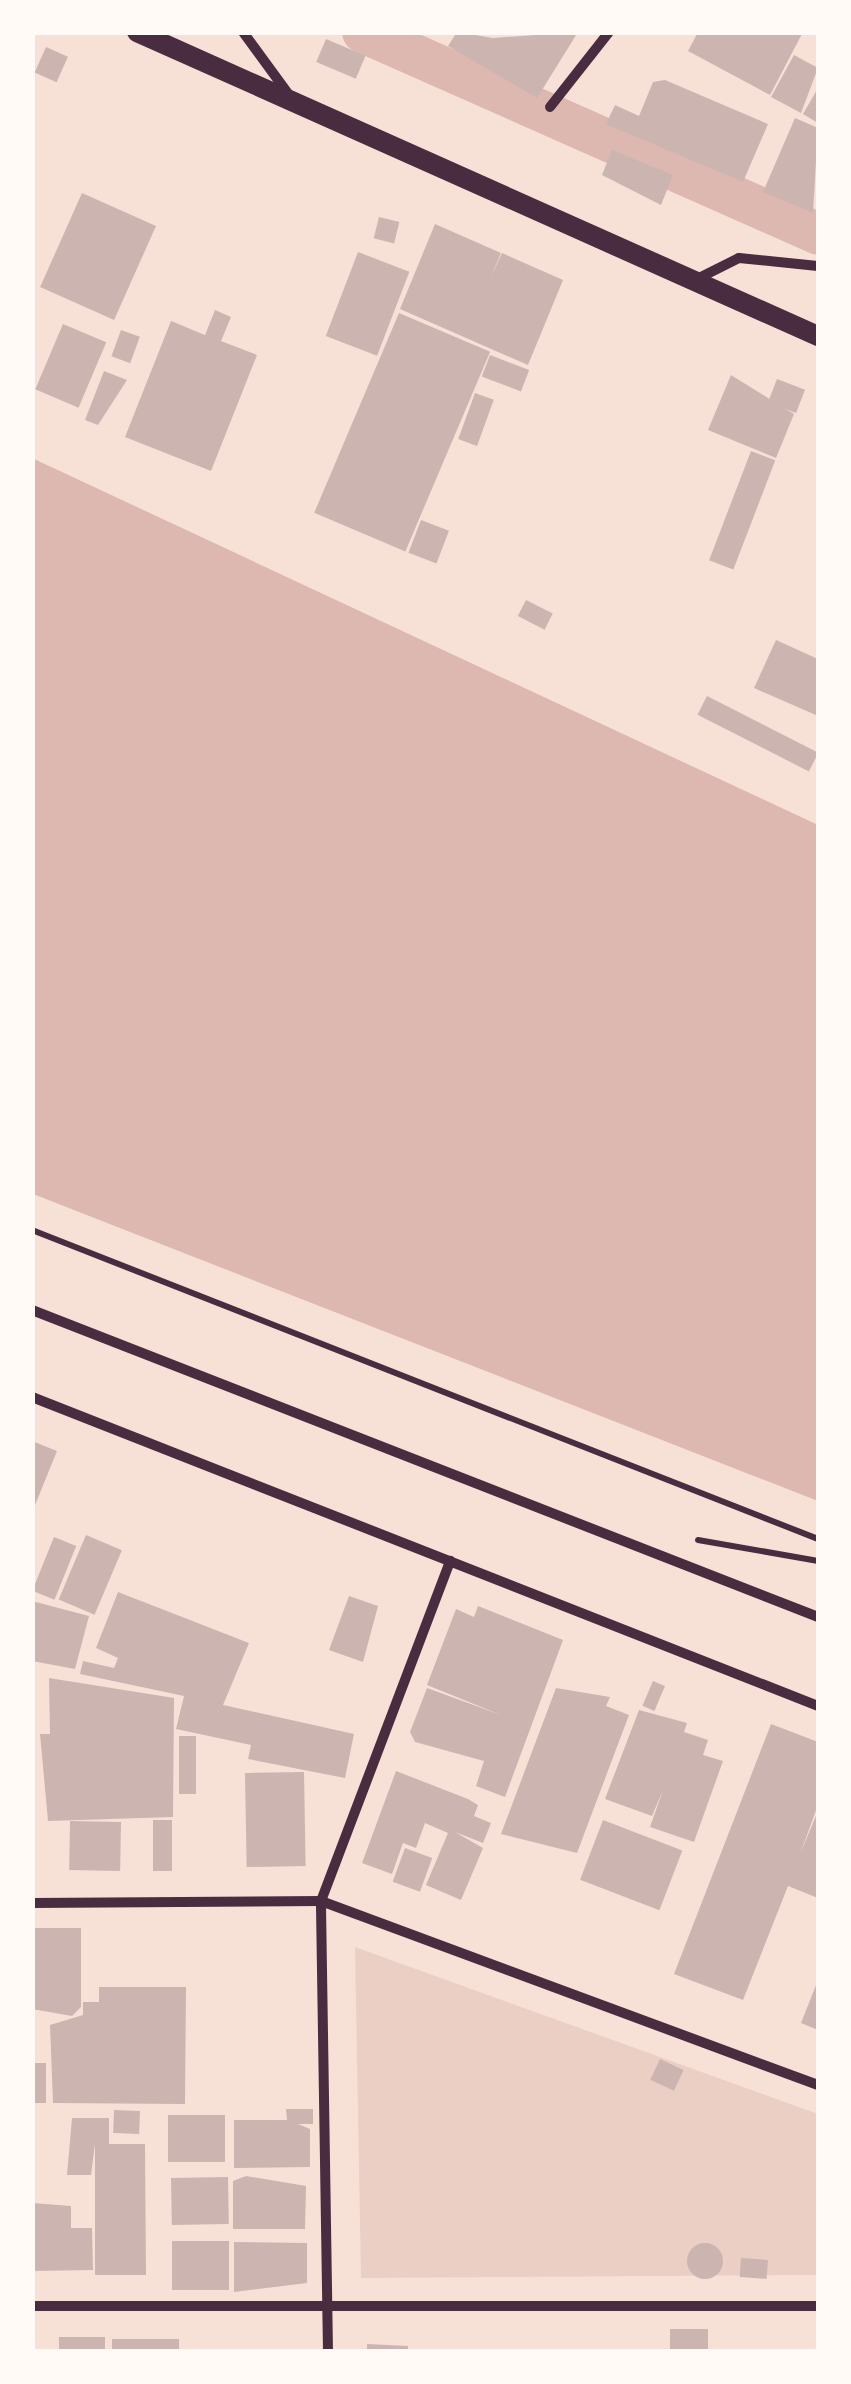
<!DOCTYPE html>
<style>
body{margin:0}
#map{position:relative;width:851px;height:2384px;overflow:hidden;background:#f7e1d7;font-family:Rubik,sans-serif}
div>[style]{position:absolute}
.green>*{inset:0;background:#ebcfc5}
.water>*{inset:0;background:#dcb8b0}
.canal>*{height:42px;margin:-21px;padding:0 21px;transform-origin:21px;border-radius:21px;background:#dcb8b0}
.building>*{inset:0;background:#ccb4b1;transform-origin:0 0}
.round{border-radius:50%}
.path>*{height:6px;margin:-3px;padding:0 3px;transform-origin:3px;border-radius:3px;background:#4a2c40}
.minor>*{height:10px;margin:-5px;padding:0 5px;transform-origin:5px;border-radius:5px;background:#4a2c40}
.secondary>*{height:20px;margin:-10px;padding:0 10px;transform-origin:10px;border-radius:10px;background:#4a2c40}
span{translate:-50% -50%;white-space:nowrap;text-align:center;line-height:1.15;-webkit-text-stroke:8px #fffaf5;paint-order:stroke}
.frame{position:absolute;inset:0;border:35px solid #fffaf5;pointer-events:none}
</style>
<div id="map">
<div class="green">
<i style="clip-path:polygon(355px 1947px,818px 2114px,818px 2275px,361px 2278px)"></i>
</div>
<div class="water">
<i style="clip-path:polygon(32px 458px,818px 825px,818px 1501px,33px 1194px)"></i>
</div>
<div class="canal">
<i style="left:363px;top:32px;width:498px;rotate:23.9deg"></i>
</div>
<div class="building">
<i style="clip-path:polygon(457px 32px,493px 38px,578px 32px,537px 98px,448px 46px)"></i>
<i style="clip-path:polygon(698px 32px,803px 32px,770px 95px,688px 51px)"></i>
<i style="left:326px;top:39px;width:43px;height:25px;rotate:23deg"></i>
<i style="left:46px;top:47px;width:24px;height:28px;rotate:24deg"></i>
<i style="clip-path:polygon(794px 55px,818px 68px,801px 113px,771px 97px)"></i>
<i style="clip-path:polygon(665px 80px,768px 124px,743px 182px,606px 124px,615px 105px,639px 116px,653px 82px)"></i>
<i style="clip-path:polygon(818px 88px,818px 123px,803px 114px)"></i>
<i style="clip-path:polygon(795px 118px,818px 128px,813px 213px,763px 192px)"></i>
<i style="clip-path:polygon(612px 150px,673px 175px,661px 205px,602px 175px)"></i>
<i style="left:82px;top:193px;width:81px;height:103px;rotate:24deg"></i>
<i style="left:379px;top:217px;width:21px;height:22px;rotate:14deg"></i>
<i style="clip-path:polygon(435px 224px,501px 253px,491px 277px,502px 253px,563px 280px,528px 365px,400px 309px)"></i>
<i style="left:358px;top:252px;width:55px;height:90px;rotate:21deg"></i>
<i style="clip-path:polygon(215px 310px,231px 317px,221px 341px,257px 355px,211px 471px,125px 437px,171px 321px,205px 335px)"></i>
<i style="left:399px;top:313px;width:99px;height:217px;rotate:23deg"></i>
<i style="left:63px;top:324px;width:47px;height:71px;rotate:23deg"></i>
<i style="left:121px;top:330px;width:20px;height:28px;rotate:20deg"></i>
<i style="left:490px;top:355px;width:42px;height:23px;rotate:21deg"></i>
<i style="clip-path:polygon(104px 371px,127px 380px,98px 425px,85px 420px)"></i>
<i style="clip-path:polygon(731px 375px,794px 414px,776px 458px,708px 430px)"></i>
<i style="left:777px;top:379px;width:30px;height:25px;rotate:21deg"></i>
<i style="left:475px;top:393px;width:20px;height:49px;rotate:20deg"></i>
<i style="left:751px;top:451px;width:26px;height:117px;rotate:21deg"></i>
<i style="left:421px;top:520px;width:30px;height:35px;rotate:21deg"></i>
<i style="left:526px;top:600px;width:30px;height:18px;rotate:27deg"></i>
<i style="clip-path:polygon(776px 640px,818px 659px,818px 716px,754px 688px)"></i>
<i style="left:707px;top:696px;width:125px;height:21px;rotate:27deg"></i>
<i style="clip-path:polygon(32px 1441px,57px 1451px,33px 1510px,32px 1510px)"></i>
<i style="left:86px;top:1535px;width:39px;height:70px;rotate:23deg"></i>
<i style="left:54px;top:1537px;width:24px;height:58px;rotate:22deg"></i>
<i style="clip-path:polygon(118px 1592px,249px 1643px,223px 1705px,354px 1734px,345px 1778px,248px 1759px,251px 1745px,176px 1729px,184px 1696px,80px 1674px,83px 1661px,114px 1668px,118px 1658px,96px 1648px)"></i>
<i style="clip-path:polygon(349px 1596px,378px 1606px,363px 1662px,329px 1650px)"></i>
<i style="clip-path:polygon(32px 1601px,89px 1616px,75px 1669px,32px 1661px)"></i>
<i style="clip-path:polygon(478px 1606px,563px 1640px,505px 1797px,476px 1786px,484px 1761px,415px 1742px,410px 1732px,427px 1688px,501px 1715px,427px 1685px,456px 1609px,474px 1617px)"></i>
<i style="clip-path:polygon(49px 1678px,174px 1698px,173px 1817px,48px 1821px,40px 1734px,50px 1734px)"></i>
<i style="left:653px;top:1681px;width:13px;height:27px;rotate:23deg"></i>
<i style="clip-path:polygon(556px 1688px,610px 1697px,606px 1706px,629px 1715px,577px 1853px,501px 1834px)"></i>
<i style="clip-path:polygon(639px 1710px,687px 1723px,684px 1732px,708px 1740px,703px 1755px,723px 1761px,694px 1842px,650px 1827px,663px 1790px,652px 1816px,605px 1799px)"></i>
<i style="clip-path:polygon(771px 1724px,818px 1742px,818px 1805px,800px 1854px,818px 1811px,818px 1898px,788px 1886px,743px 2000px,674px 1974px)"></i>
<i style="left:179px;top:1736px;width:17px;height:58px"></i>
<i style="clip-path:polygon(396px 1771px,468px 1799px,478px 1805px,474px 1816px,491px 1823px,483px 1843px,455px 1832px,483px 1848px,461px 1900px,426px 1885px,448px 1833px,425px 1823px,416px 1848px,403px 1843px,392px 1874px,362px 1863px)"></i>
<i style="left:304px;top:1772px;width:94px;height:59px;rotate:89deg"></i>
<i style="left:153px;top:1820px;width:19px;height:51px"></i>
<i style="left:603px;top:1820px;width:85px;height:64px;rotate:21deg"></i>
<i style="left:70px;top:1821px;width:51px;height:49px;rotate:1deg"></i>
<i style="left:405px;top:1848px;width:29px;height:36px;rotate:20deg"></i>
<i style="clip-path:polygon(32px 1928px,81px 1928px,81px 2007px,72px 2016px,32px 2009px)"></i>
<i style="clip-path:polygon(818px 1980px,818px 2030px,801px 2023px)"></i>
<i style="clip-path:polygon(99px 1987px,186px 1987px,185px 2104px,53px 2103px,50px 2025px,83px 2015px,83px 2002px,99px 2002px)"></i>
<i style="left:660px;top:2059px;width:26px;height:23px;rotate:25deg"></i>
<i style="left:32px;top:2063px;width:14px;height:40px"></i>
<i style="clip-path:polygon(286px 2109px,313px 2109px,313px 2124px,298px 2124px,310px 2129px,310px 2167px,234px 2168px,234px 2120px,287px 2120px)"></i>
<i style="left:114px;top:2110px;width:26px;height:23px;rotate:2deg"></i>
<i style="left:168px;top:2115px;width:57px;height:47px"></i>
<i style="clip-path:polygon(72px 2118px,109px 2118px,109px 2144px,145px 2144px,146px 2275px,95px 2275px,95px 2144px,91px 2175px,67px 2175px)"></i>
<i style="clip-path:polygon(246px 2176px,306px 2186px,305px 2229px,233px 2229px,233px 2181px)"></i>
<i style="left:228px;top:2177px;width:47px;height:57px;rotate:89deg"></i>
<i style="clip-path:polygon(32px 2203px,71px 2206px,71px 2228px,92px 2228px,93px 2270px,32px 2271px)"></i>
<i style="left:172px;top:2241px;width:57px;height:49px"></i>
<i style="clip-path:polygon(234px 2242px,307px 2243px,307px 2283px,234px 2292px)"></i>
<i class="round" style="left:687px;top:2243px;width:36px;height:36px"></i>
<i style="left:741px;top:2258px;width:27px;height:19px;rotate:4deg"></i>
<i style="left:670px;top:2329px;width:38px;height:23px"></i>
<i style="left:105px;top:2337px;width:15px;height:46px;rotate:90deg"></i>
<i style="left:179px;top:2339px;width:13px;height:67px;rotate:90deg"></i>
<i style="clip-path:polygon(367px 2344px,408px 2346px,408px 2352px,367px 2352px)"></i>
</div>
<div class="path">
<i style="left:32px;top:1230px;width:845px;rotate:21.46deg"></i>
<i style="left:698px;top:1540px;width:122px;rotate:9.9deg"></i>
</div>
<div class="minor">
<i style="left:243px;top:32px;width:83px;rotate:53.8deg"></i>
<i style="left:550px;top:107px;width:95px;rotate:-51.8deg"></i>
<i style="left:695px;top:280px;width:49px;rotate:-26.6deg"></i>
<i style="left:739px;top:258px;width:79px;rotate:5.8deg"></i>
<i style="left:32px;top:1310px;width:844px;rotate:21.33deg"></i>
<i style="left:32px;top:1397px;width:845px;rotate:21.46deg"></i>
<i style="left:32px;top:1903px;width:289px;rotate:-0.4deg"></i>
<i style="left:321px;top:1901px;width:530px;rotate:20.32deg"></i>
<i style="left:32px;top:2306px;width:786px"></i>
<i style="left:328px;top:2352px;width:451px;rotate:-90.9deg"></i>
<i style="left:321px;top:1901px;width:364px;rotate:-69.2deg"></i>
</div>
<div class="secondary">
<i style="left:137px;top:32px;width:746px;rotate:24.06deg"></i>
</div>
<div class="frame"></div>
</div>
